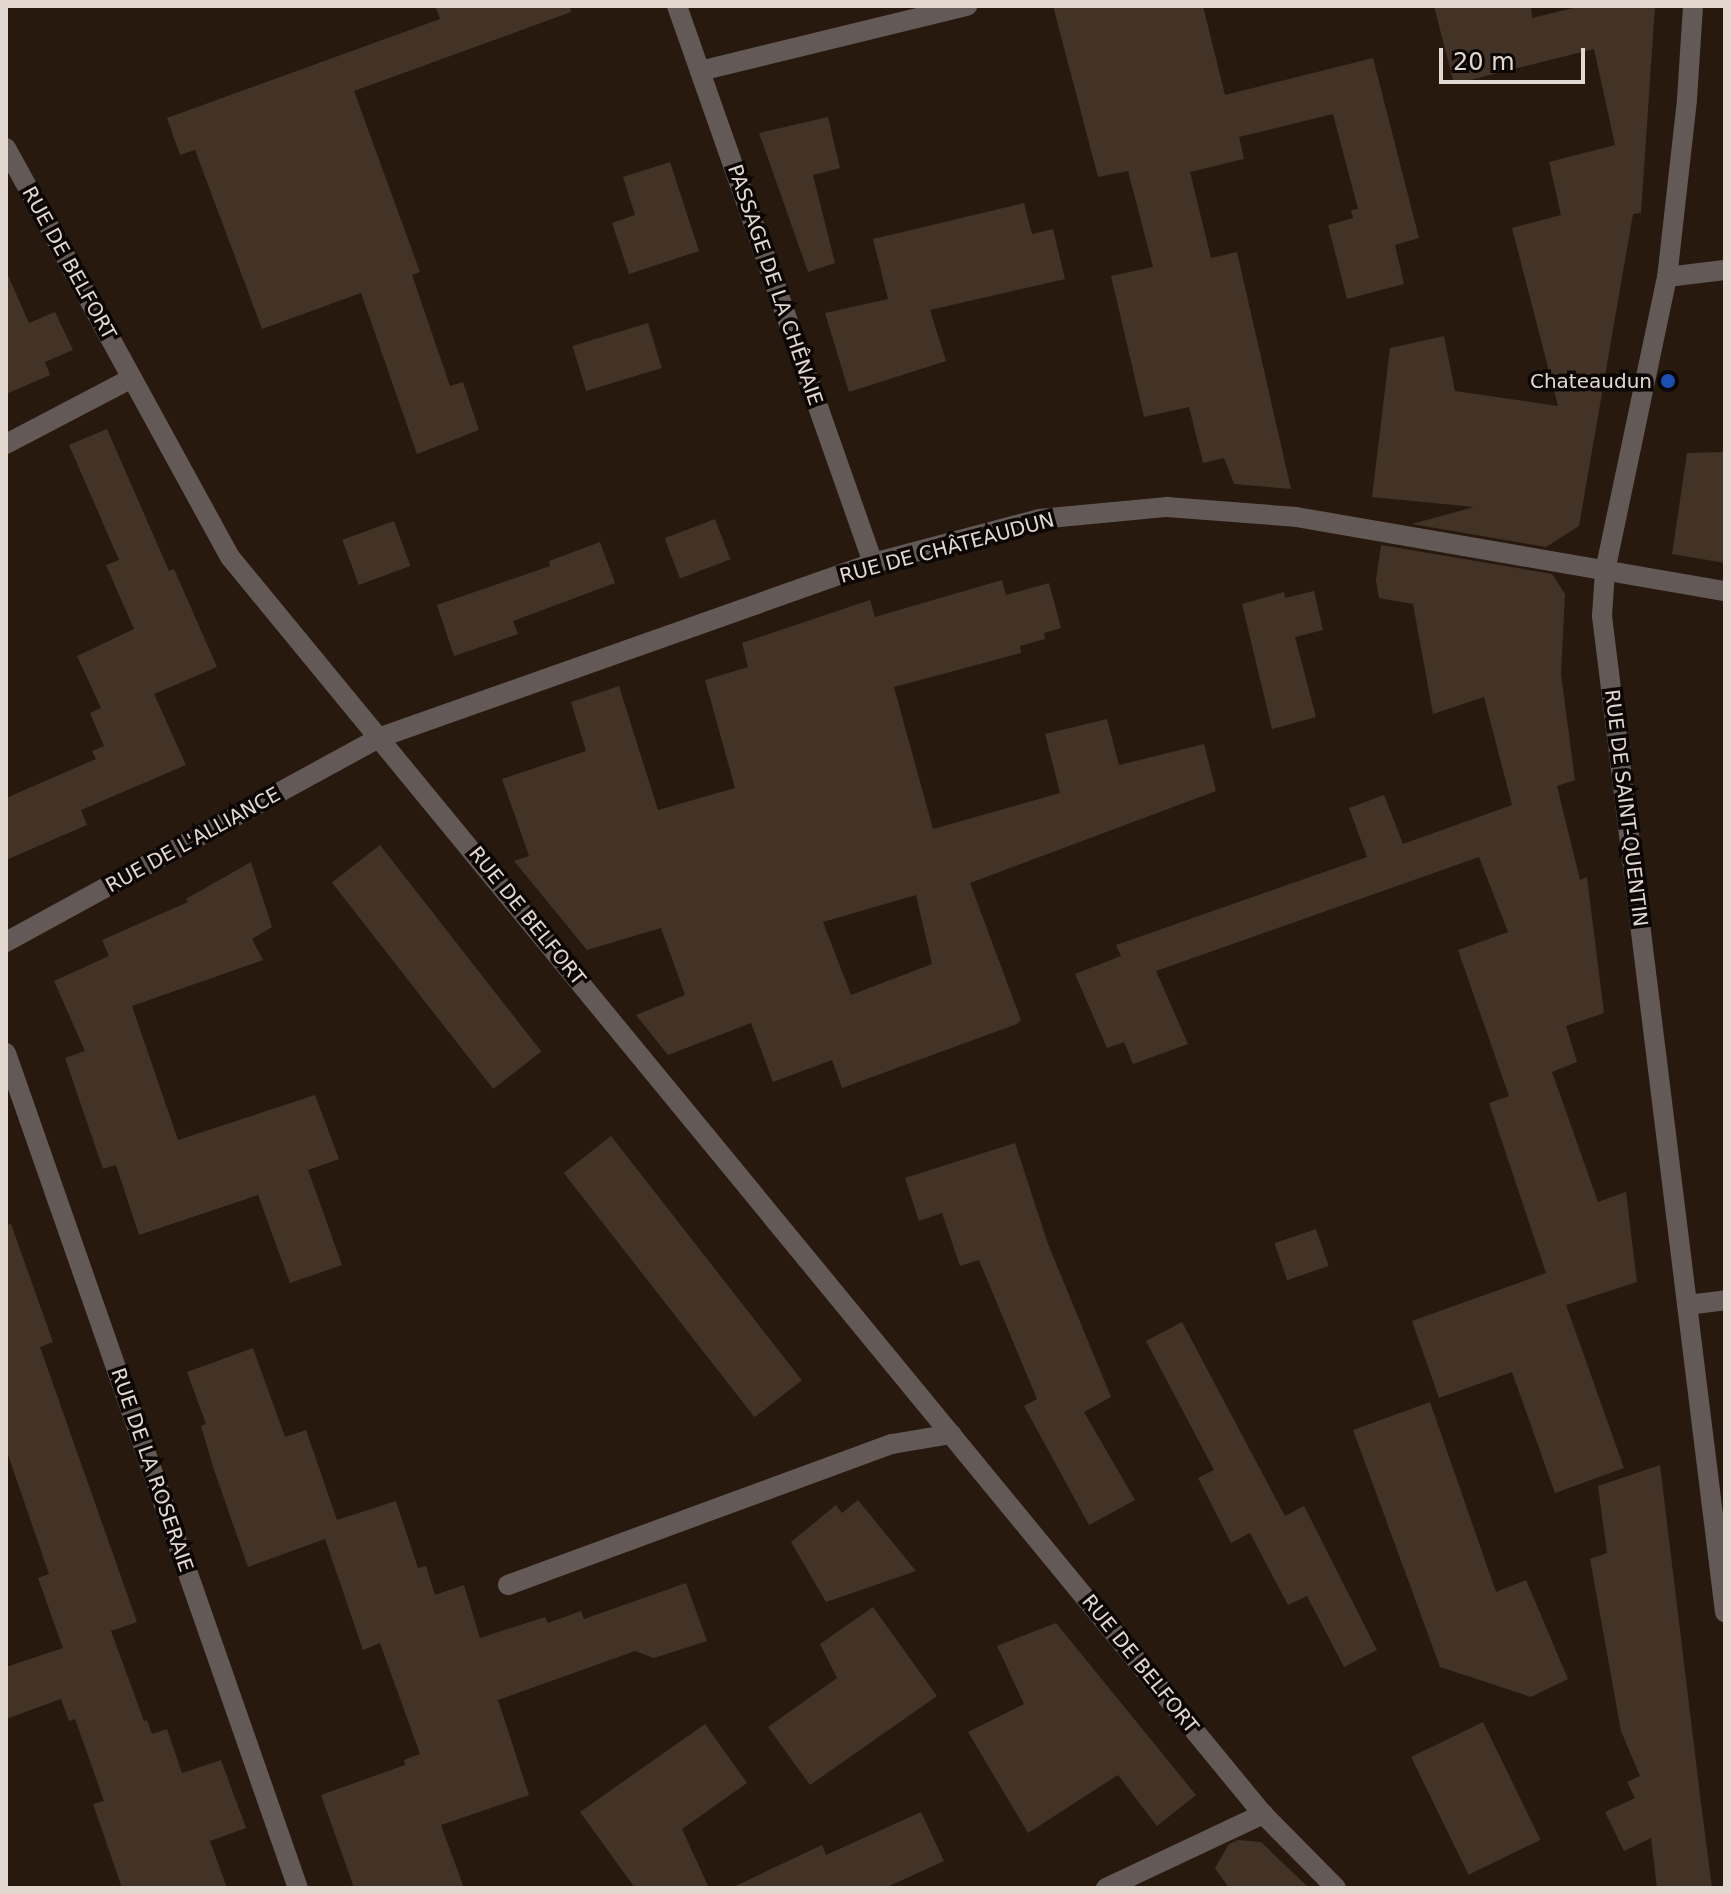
<!DOCTYPE html>
<meta charset="utf-8">
<style>
body{margin:0}
#map{position:relative;width:1731px;height:1894px;overflow:hidden;background:#27190d;font-family:"DejaVu Sans",sans-serif}
div>[style]{position:absolute}
.building>*{inset:0;background:#433327;transform-origin:0 0}
.service>*{height:20px;margin:-10px;padding:0 10px;transform-origin:10px;border-radius:10px;background:#635957}
.minor>*{height:20px;margin:-10px;padding:0 10px;transform-origin:10px;border-radius:10px;background:#635957}
.dots>*{width:22px;height:22px;translate:-50% -50%;box-sizing:border-box;border:4px solid #0b0603;border-radius:50%}
span{translate:-50% -50%;white-space:nowrap;text-align:center;line-height:1.15;-webkit-text-stroke:7px #0b0603;paint-order:stroke}
.street-label{font-size:20px;color:#e2d8d0}
.poi-label{font-size:20px;color:#e2d8d0}
.right{translate:-100% -50%;text-align:right}
.frame{position:absolute;inset:0;border:8px solid #e2d8d0;pointer-events:none}
.scale{position:absolute;left:1439px;top:48px;width:146px;height:36px;box-sizing:border-box;border:4px solid #e2d8d0;border-top:0;padding-left:10px;font-size:24px;line-height:28px;white-space:nowrap;color:#e2d8d0;-webkit-text-stroke:6px #0b0603;paint-order:stroke}
</style>
<div id="map">
<div class="building">
<i style="clip-path:polygon(435px 6px,570px 6px,571px 12px,354px 91px,420px 272px,412px 275px,450px 386px,463px 382px,479px 430px,417px 454px,361px 293px,262px 329px,195px 150px,180px 155px,167px 118px,440px 19px)"></i>
<i style="clip-path:polygon(1053px 6px,1203px 6px,1225px 95px,1373px 58px,1419px 238px,1395px 245px,1404px 284px,1347px 299px,1328px 225px,1353px 218px,1351px 210px,1358px 209px,1333px 114px,1239px 137px,1244px 159px,1190px 172px,1211px 258px,1237px 252px,1291px 489px,1234px 484px,1224px 458px,1203px 463px,1189px 407px,1144px 417px,1111px 276px,1153px 267px,1128px 171px,1098px 177px)"></i>
<i style="clip-path:polygon(1434px 6px,1531px 6px,1532px 18px,1582px 6px,1655px 6px,1641px 213px,1633px 214px,1579px 526px,1546px 547px,1412px 524px,1474px 507px,1372px 497px,1390px 348px,1444px 336px,1455px 391px,1558px 406px,1512px 228px,1561px 215px,1549px 162px,1615px 145px,1594px 49px,1454px 84px)"></i>
<i style="clip-path:polygon(828px 117px,840px 168px,813px 175px,835px 263px,808px 272px,759px 133px)"></i>
<i style="clip-path:polygon(670px 162px,699px 251px,629px 274px,612px 223px,635px 215px,623px 177px)"></i>
<i style="clip-path:polygon(1024px 203px,1032px 234px,1053px 229px,1065px 279px,930px 310px,946px 361px,849px 392px,825px 313px,888px 299px,873px 239px)"></i>
<i style="clip-path:polygon(6px 271px,29px 323px,55px 312px,73px 350px,45px 362px,50px 375px,6px 394px)"></i>
<i style="left:648px;top:323px;width:47px;height:79px;rotate:73deg"></i>
<i style="clip-path:polygon(107px 429px,169px 571px,174px 569px,217px 667px,154px 694px,186px 765px,81px 810px,87px 825px,6px 860px,6px 798px,96px 759px,92px 751px,104px 746px,90px 713px,101px 708px,77px 656px,134px 629px,106px 565px,119px 560px,69px 445px)"></i>
<i style="clip-path:polygon(1725px 452px,1725px 563px,1672px 554px,1687px 453px)"></i>
<i style="left:715px;top:519px;width:43px;height:54px;rotate:69deg"></i>
<i style="left:394px;top:521px;width:48px;height:55px;rotate:70deg"></i>
<i style="clip-path:polygon(600px 542px,615px 583px,513px 621px,518px 634px,454px 656px,437px 605px,550px 566px,549px 561px)"></i>
<i style="clip-path:polygon(1381px 545px,1552px 574px,1565px 594px,1561px 674px,1575px 780px,1557px 786px,1580px 880px,1587px 877px,1604px 1013px,1566px 1026px,1577px 1062px,1552px 1072px,1598px 1202px,1626px 1192px,1637px 1282px,1566px 1305px,1624px 1468px,1555px 1493px,1512px 1372px,1439px 1398px,1412px 1321px,1546px 1273px,1489px 1103px,1509px 1096px,1458px 950px,1508px 932px,1479px 857px,1156px 971px,1188px 1044px,1133px 1064px,1124px 1042px,1107px 1048px,1075px 974px,1121px 956px,1116px 945px,1367px 857px,1349px 808px,1384px 795px,1403px 844px,1512px 805px,1484px 697px,1433px 714px,1413px 604px,1379px 598px,1376px 580px)"></i>
<i style="clip-path:polygon(evenodd,1002px 580px,1006px 595px,1049px 583px,1061px 628px,1044px 633px,1045px 639px,1020px 646px,1021px 653px,894px 687px,933px 829px,1060px 793px,1045px 734px,1107px 719px,1119px 765px,1204px 744px,1216px 791px,970px 883px,1021px 1020px,1017px 1024px,842px 1088px,832px 1060px,773px 1082px,751px 1023px,668px 1055px,636px 1015px,685px 995px,661px 928px,587px 950px,514px 861px,529px 856px,502px 779px,586px 751px,571px 702px,619px 686px,658px 810px,735px 788px,705px 680px,748px 667px,742px 643px,870px 600px,875px 617px,1002px 580px,916px 895px,932px 964px,851px 995px,823px 922px,916px 895px)"></i>
<i style="clip-path:polygon(1314px 591px,1323px 630px,1295px 637px,1316px 717px,1272px 729px,1242px 604px,1284px 592px,1285px 598px)"></i>
<i style="left:380px;top:845px;width:262px;height:61px;rotate:52deg"></i>
<i style="clip-path:polygon(251px 862px,272px 927px,252px 939px,263px 960px,132px 1006px,178px 1140px,315px 1095px,339px 1159px,308px 1170px,342px 1265px,290px 1283px,258px 1195px,139px 1235px,116px 1165px,103px 1169px,65px 1058px,85px 1051px,54px 981px,109px 956px,102px 940px,188px 902px,186px 899px)"></i>
<i style="left:611px;top:1136px;width:310px;height:60px;rotate:52deg"></i>
<i style="clip-path:polygon(1015px 1143px,1048px 1244px,1111px 1397px,1084px 1412px,1135px 1500px,1089px 1525px,1024px 1406px,1037px 1399px,979px 1260px,960px 1266px,942px 1213px,919px 1221px,905px 1178px)"></i>
<i style="clip-path:polygon(11px 1224px,53px 1342px,40px 1347px,137px 1622px,111px 1631px,144px 1721px,147px 1720px,152px 1734px,167px 1729px,182px 1773px,221px 1760px,246px 1828px,210px 1841px,227px 1888px,122px 1888px,93px 1804px,104px 1801px,75px 1719px,69px 1721px,61px 1699px,6px 1719px,6px 1667px,63px 1648px,38px 1578px,49px 1574px,6px 1449px,6px 1225px)"></i>
<i style="left:1316px;top:1229px;width:39px;height:44px;rotate:71deg"></i>
<i style="clip-path:polygon(1182px 1322px,1285px 1516px,1304px 1506px,1377px 1650px,1344px 1667px,1307px 1596px,1288px 1605px,1250px 1533px,1231px 1543px,1198px 1478px,1214px 1470px,1146px 1341px)"></i>
<i style="clip-path:polygon(253px 1348px,285px 1437px,306px 1430px,337px 1520px,396px 1501px,418px 1568px,426px 1566px,435px 1595px,464px 1585px,480px 1638px,545px 1617px,548px 1623px,581px 1611px,584px 1619px,686px 1583px,707px 1641px,654px 1658px,635px 1651px,498px 1700px,529px 1795px,441px 1825px,464px 1888px,354px 1888px,321px 1795px,405px 1765px,404px 1760px,420px 1754px,380px 1643px,363px 1650px,325px 1539px,248px 1567px,214px 1470px,201px 1426px,206px 1424px,187px 1372px)"></i>
<i style="clip-path:polygon(1430px 1402px,1496px 1592px,1526px 1580px,1568px 1679px,1531px 1697px,1440px 1667px,1353px 1430px)"></i>
<i style="clip-path:polygon(1660px 1465px,1700px 1795px,1712px 1888px,1657px 1888px,1651px 1838px,1624px 1851px,1605px 1812px,1635px 1798px,1627px 1782px,1640px 1776px,1621px 1731px,1590px 1559px,1607px 1553px,1598px 1486px)"></i>
<i style="clip-path:polygon(858px 1500px,916px 1571px,826px 1602px,791px 1542px,836px 1505px,842px 1513px)"></i>
<i style="clip-path:polygon(873px 1607px,937px 1696px,810px 1785px,768px 1727px,837px 1678px,820px 1644px)"></i>
<i style="clip-path:polygon(1056px 1623px,1196px 1795px,1157px 1826px,1118px 1775px,1028px 1833px,968px 1732px,1024px 1704px,997px 1646px)"></i>
<i style="left:1483px;top:1722px;width:131px;height:80px;rotate:64deg"></i>
<i style="clip-path:polygon(705px 1724px,747px 1783px,682px 1829px,709px 1888px,635px 1888px,580px 1812px)"></i>
<i style="clip-path:polygon(921px 1812px,944px 1861px,885px 1888px,731px 1888px,822px 1845px,826px 1855px)"></i>
<i style="clip-path:polygon(1238px 1840px,1261px 1842px,1309px 1888px,1229px 1888px,1215px 1868px,1229px 1844px)"></i>
</div>
<div class="service">
<i style="left:700px;top:71px;width:275px;rotate:-13.7deg"></i>
<i style="left:6px;top:444px;width:142px;rotate:-27.6deg"></i>
<i style="left:508px;top:1585px;width:409px;rotate:-20.2deg"></i>
<i style="left:892px;top:1444px;width:60px;rotate:-9.6deg"></i>
<i style="left:1106px;top:1888px;width:174px;rotate:-25.2deg"></i>
</div>
<div class="minor">
<i style="left:677px;top:6px;width:590px;rotate:70.61deg"></i>
<i style="left:1693px;top:6px;width:94px;rotate:93.7deg"></i>
<i style="left:1687px;top:100px;width:178px;rotate:96.4deg"></i>
<i style="left:1667px;top:277px;width:299px;rotate:101.9deg"></i>
<i style="left:1605px;top:570px;width:46px;rotate:93.7deg"></i>
<i style="left:1602px;top:616px;width:1004px;rotate:82.96deg"></i>
<i style="left:6px;top:148px;width:466px;rotate:61.3deg"></i>
<i style="left:230px;top:557px;width:1627px;rotate:50.59deg"></i>
<i style="left:1263px;top:1814px;width:104px;rotate:45.4deg"></i>
<i style="left:1667px;top:277px;width:58px;rotate:-6.9deg"></i>
<i style="left:6px;top:942px;width:427px;rotate:-28.7deg"></i>
<i style="left:381px;top:737px;width:522px;rotate:-19.48deg"></i>
<i style="left:873px;top:563px;width:172px;rotate:-14.8deg"></i>
<i style="left:1039px;top:519px;width:129px;rotate:-5.4deg"></i>
<i style="left:1167px;top:507px;width:129px;rotate:4.4deg"></i>
<i style="left:1296px;top:517px;width:435px;rotate:9.8deg"></i>
<i style="left:6px;top:1053px;width:885px;rotate:70.73deg"></i>
<i style="left:1687px;top:1305px;width:38px;rotate:-7deg"></i>
</div>
<div class="dots">
<i style="left:1668px;top:381px;background:#1a4fb4"></i>
</div>
<div class="street-label">
<span style="left:69px;top:263px;rotate:61deg">RUE DE BELFORT</span>
<span style="left:775px;top:285px;rotate:71deg">PASSAGE DE LA CHÊNAIE</span>
<span style="left:947px;top:548px;rotate:-15deg">RUE DE CHÂTEAUDUN</span>
<span style="left:1626px;top:808px;rotate:83deg">RUE DE SAINT-QUENTIN</span>
<span style="left:193px;top:840px;rotate:-29deg">RUE DE L'ALLIANCE</span>
<span style="left:527px;top:916px;rotate:51deg">RUE DE BELFORT</span>
<span style="left:152px;top:1470px;rotate:71deg">RUE DE LA ROSERAIE</span>
<span style="left:1140px;top:1664px;rotate:51deg">RUE DE BELFORT</span>
</div>
<div class="poi-label">
<span class="right" style="left:1652px;top:381px">Chateaudun</span>
</div>
<div class="frame"></div>
<div class="scale">20 m</div>
</div>
